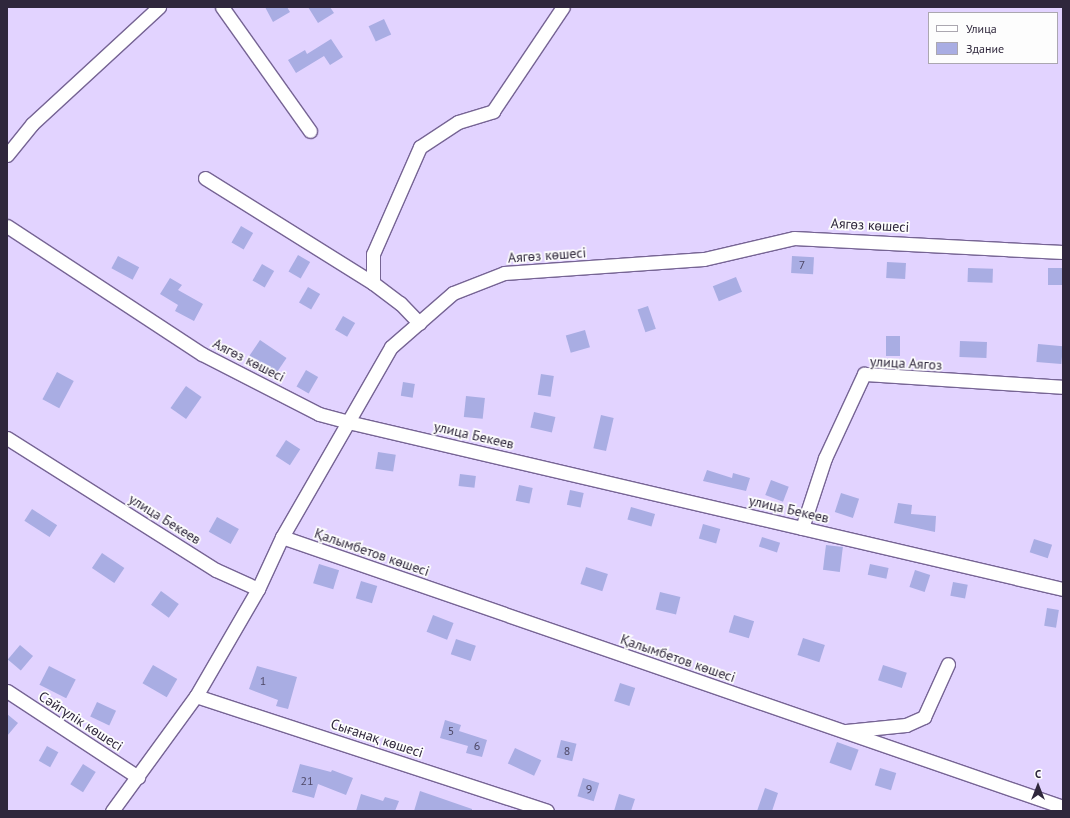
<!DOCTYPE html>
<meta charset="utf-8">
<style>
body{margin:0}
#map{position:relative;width:1070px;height:818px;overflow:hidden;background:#e2d3ff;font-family:"PT Sans",sans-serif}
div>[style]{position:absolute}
.building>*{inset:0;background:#a9ade3;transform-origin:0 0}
.roads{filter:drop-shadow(1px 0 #766494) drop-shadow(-1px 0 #766494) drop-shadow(0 1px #766494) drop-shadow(0 -1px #766494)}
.minor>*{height:13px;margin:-6.5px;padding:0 6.5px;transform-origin:6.5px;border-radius:6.5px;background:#fff}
span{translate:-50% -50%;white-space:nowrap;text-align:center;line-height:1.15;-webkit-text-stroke:3.5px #fdfdfd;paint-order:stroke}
.number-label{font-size:12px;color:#4e4866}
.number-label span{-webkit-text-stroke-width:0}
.street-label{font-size:14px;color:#2f273c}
.frame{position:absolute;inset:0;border:8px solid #2f273c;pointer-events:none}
.legend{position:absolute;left:928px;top:12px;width:130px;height:52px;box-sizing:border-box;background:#fdfdfd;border:1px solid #aba7b0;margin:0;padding:5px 7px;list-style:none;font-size:12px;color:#2f273c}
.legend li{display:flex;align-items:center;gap:8px;height:20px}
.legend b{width:20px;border:1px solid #aba7b0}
.north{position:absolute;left:1018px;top:766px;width:40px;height:40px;-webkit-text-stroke:3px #fdfdfd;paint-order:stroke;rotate:0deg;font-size:11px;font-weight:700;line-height:16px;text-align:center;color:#2f273c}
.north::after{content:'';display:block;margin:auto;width:14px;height:18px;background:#2f273c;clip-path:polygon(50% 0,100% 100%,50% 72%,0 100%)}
</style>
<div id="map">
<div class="building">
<i style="clip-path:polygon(265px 7px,287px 7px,290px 12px,273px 22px)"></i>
<i style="clip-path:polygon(308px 7px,330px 7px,334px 13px,318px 23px)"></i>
<i style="left:384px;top:19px;width:17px;height:17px;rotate:65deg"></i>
<i style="clip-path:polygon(331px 39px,343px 57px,330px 65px,324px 56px,296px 73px,288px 60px,305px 50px,307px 54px)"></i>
<i style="left:241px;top:226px;width:14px;height:19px;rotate:30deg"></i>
<i style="left:298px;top:255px;width:14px;height:19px;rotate:30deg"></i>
<i style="left:118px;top:256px;width:24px;height:14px;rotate:28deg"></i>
<i style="left:792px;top:256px;width:22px;height:17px;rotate:3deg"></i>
<i style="left:887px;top:262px;width:19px;height:16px;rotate:3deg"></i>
<i style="left:262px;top:264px;width:14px;height:19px;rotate:30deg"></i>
<i style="left:968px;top:268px;width:25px;height:14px;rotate:2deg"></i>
<i style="left:1048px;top:268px;width:15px;height:17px"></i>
<i style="left:736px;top:277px;width:16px;height:25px;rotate:68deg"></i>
<i style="clip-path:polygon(170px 278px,182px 285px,178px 290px,203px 304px,194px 321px,175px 311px,178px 305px,160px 294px)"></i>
<i style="left:308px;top:287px;width:14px;height:18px;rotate:30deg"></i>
<i style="left:648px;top:306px;width:24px;height:11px;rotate:71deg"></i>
<i style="left:343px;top:316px;width:14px;height:16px;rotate:30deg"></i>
<i style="left:585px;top:330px;width:18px;height:20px;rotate:74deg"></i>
<i style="left:886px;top:336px;width:14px;height:20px"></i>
<i style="left:260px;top:340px;width:32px;height:19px;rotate:34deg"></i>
<i style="left:960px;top:341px;width:27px;height:16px;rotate:2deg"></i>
<i style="left:1038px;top:344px;width:25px;height:18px;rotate:5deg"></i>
<i style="left:306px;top:370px;width:14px;height:19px;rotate:30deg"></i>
<i style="left:57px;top:372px;width:19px;height:31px;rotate:28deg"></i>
<i style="left:541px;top:374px;width:13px;height:21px;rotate:9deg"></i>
<i style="left:403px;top:382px;width:12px;height:14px;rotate:9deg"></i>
<i style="left:186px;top:386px;width:19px;height:27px;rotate:35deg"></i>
<i style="left:466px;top:396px;width:19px;height:21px;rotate:6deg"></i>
<i style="left:534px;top:412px;width:22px;height:16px;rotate:13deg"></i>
<i style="left:601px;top:415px;width:13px;height:34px;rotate:13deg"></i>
<i style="left:286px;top:440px;width:17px;height:19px;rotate:33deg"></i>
<i style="left:378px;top:452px;width:18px;height:17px;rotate:9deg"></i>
<i style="clip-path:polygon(707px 470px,732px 478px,733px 473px,750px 478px,746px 491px,703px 481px)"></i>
<i style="left:460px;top:474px;width:16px;height:12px;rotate:7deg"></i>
<i style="left:771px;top:480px;width:19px;height:16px;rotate:21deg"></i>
<i style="left:519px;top:485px;width:14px;height:16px;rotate:12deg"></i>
<i style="left:570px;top:490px;width:14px;height:15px;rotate:12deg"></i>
<i style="left:841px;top:493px;width:19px;height:20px;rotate:18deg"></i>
<i style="clip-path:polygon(898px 503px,912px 505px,911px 514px,936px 516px,935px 532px,894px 523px)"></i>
<i style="left:631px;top:507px;width:25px;height:13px;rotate:16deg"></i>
<i style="left:32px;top:509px;width:30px;height:14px;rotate:33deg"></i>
<i style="left:217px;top:517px;width:25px;height:17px;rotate:29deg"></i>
<i style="left:703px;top:524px;width:18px;height:15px;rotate:16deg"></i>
<i style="left:762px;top:537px;width:19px;height:10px;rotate:18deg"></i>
<i style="left:1034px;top:539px;width:19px;height:14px;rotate:18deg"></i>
<i style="left:826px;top:545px;width:17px;height:25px;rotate:7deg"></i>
<i style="left:102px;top:553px;width:27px;height:18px;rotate:34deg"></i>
<i style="left:319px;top:564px;width:21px;height:20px;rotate:17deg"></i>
<i style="left:870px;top:564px;width:19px;height:11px;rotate:12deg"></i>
<i style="left:586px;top:567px;width:23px;height:18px;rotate:18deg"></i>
<i style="left:915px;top:570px;width:16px;height:18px;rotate:18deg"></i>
<i style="left:361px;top:581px;width:17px;height:18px;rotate:17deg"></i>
<i style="left:953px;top:582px;width:15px;height:14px;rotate:11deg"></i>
<i style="left:161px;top:591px;width:22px;height:17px;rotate:36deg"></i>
<i style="left:660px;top:592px;width:21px;height:18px;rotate:14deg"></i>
<i style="left:1047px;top:608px;width:12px;height:18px;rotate:9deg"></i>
<i style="left:433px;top:615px;width:22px;height:18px;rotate:21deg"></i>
<i style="left:734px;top:615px;width:21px;height:18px;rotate:17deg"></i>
<i style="left:803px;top:638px;width:23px;height:18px;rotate:18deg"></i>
<i style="left:456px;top:639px;width:21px;height:16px;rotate:19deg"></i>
<i style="left:20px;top:645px;width:17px;height:19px;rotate:40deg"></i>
<i style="left:153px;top:665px;width:28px;height:21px;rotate:30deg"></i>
<i style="left:883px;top:665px;width:25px;height:16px;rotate:18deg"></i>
<i style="left:49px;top:666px;width:30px;height:21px;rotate:27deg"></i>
<i style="clip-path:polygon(257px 666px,297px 677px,288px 709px,276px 706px,278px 700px,249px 689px)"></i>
<i style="left:620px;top:683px;width:16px;height:19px;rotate:18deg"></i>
<i style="left:97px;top:702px;width:21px;height:16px;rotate:25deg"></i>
<i style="clip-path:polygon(7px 714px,18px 723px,7px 736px)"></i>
<i style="clip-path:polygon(445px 720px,461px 725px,459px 731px,487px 740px,482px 757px,466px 753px,468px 746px,440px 738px)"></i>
<i style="left:561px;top:740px;width:16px;height:18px;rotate:14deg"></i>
<i style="left:837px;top:742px;width:23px;height:22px;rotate:20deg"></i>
<i style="left:47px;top:746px;width:13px;height:17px;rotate:29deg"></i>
<i style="left:515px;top:748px;width:29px;height:17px;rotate:25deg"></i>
<i style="left:83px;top:764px;width:15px;height:24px;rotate:32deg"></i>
<i style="clip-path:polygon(300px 764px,331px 772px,332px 770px,353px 778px,346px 795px,318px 784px,314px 798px,292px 792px)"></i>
<i style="left:880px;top:768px;width:17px;height:18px;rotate:17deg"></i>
<i style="left:583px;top:778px;width:17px;height:19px;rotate:17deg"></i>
<i style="clip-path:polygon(765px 788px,778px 793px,772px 811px,757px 811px)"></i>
<i style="clip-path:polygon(420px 791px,472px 809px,472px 811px,414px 811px)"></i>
<i style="clip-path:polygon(361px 794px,383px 801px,385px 797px,399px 801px,395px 811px,356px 811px)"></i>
<i style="clip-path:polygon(619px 794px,635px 799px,631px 811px,614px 811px)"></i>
</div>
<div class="roads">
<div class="minor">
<i style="left:222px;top:7px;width:152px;rotate:54.6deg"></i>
<i style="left:7px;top:155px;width:40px;rotate:-51deg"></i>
<i style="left:32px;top:124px;width:173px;rotate:-42.7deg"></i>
<i style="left:205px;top:178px;width:198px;rotate:32deg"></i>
<i style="left:373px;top:283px;width:34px;rotate:37deg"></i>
<i style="left:400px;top:303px;width:28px;rotate:46deg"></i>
<i style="left:7px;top:226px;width:233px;rotate:33.3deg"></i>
<i style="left:202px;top:354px;width:131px;rotate:27.1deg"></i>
<i style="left:319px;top:414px;width:30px;rotate:15deg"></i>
<i style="left:348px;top:422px;width:86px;rotate:-60.2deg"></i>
<i style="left:391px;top:347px;width:82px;rotate:-41.1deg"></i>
<i style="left:453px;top:293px;width:55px;rotate:-21.4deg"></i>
<i style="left:504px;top:273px;width:200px;rotate:-4deg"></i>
<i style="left:704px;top:259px;width:92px;rotate:-13.1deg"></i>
<i style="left:794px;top:238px;width:269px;rotate:3deg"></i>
<i style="left:373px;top:283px;width:29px;rotate:-90deg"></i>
<i style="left:373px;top:254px;width:117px;rotate:-66.3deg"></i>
<i style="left:420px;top:147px;width:45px;rotate:-33.3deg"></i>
<i style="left:458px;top:122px;width:37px;rotate:-17deg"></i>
<i style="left:493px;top:111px;width:125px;rotate:-56.1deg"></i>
<i style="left:7px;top:438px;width:247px;rotate:32.3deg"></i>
<i style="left:216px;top:570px;width:46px;rotate:24.3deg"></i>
<i style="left:258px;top:589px;width:57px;rotate:-65.2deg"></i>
<i style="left:282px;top:537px;width:133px;rotate:-60.1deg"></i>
<i style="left:348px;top:422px;width:734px;rotate:13.15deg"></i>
<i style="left:802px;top:528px;width:74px;rotate:-71.8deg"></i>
<i style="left:825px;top:458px;width:93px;rotate:-65.1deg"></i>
<i style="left:864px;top:374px;width:199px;rotate:3.7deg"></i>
<i style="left:282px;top:537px;width:826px;rotate:19.07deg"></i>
<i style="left:7px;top:691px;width:157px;rotate:33.3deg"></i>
<i style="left:196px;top:696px;width:369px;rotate:18.1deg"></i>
<i style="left:846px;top:731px;width:60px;rotate:-5.7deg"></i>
<i style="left:906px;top:725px;width:20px;rotate:-24deg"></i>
<i style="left:924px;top:717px;width:58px;rotate:-65.6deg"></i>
<i style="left:112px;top:811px;width:142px;rotate:-53.9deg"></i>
<i style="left:196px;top:696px;width:124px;rotate:-59.9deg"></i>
</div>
</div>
<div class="number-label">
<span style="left:802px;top:265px">7</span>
<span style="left:263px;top:681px">1</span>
<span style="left:451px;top:731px">5</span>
<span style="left:477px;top:746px">6</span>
<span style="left:567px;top:751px">8</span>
<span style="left:307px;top:781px">21</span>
<span style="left:589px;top:789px">9</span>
</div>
<div class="street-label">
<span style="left:870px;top:225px;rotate:3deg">Аягөз көшесі</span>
<span style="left:547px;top:255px;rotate:-4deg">Аягөз көшесі</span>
<span style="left:249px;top:360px;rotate:27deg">Аягөз көшесі</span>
<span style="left:906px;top:363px;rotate:3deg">улица Аягоз</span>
<span style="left:474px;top:435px;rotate:13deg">улица Бекеев</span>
<span style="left:789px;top:509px;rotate:13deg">улица Бекеев</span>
<span style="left:165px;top:519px;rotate:32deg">улица Бекеев</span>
<span style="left:372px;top:552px;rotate:19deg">Қалымбетов көшесі</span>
<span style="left:678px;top:658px;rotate:19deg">Қалымбетов көшесі</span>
<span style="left:81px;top:721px;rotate:33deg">Сәйгүлік көшесі</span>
<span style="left:377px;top:738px;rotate:18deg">Сығанақ көшесі</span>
</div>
<div class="frame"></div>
<ul class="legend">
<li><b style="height:5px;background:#fff"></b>Улица</li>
<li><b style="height:11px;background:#a9ade3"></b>Здание</li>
</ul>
<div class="north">С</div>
</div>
